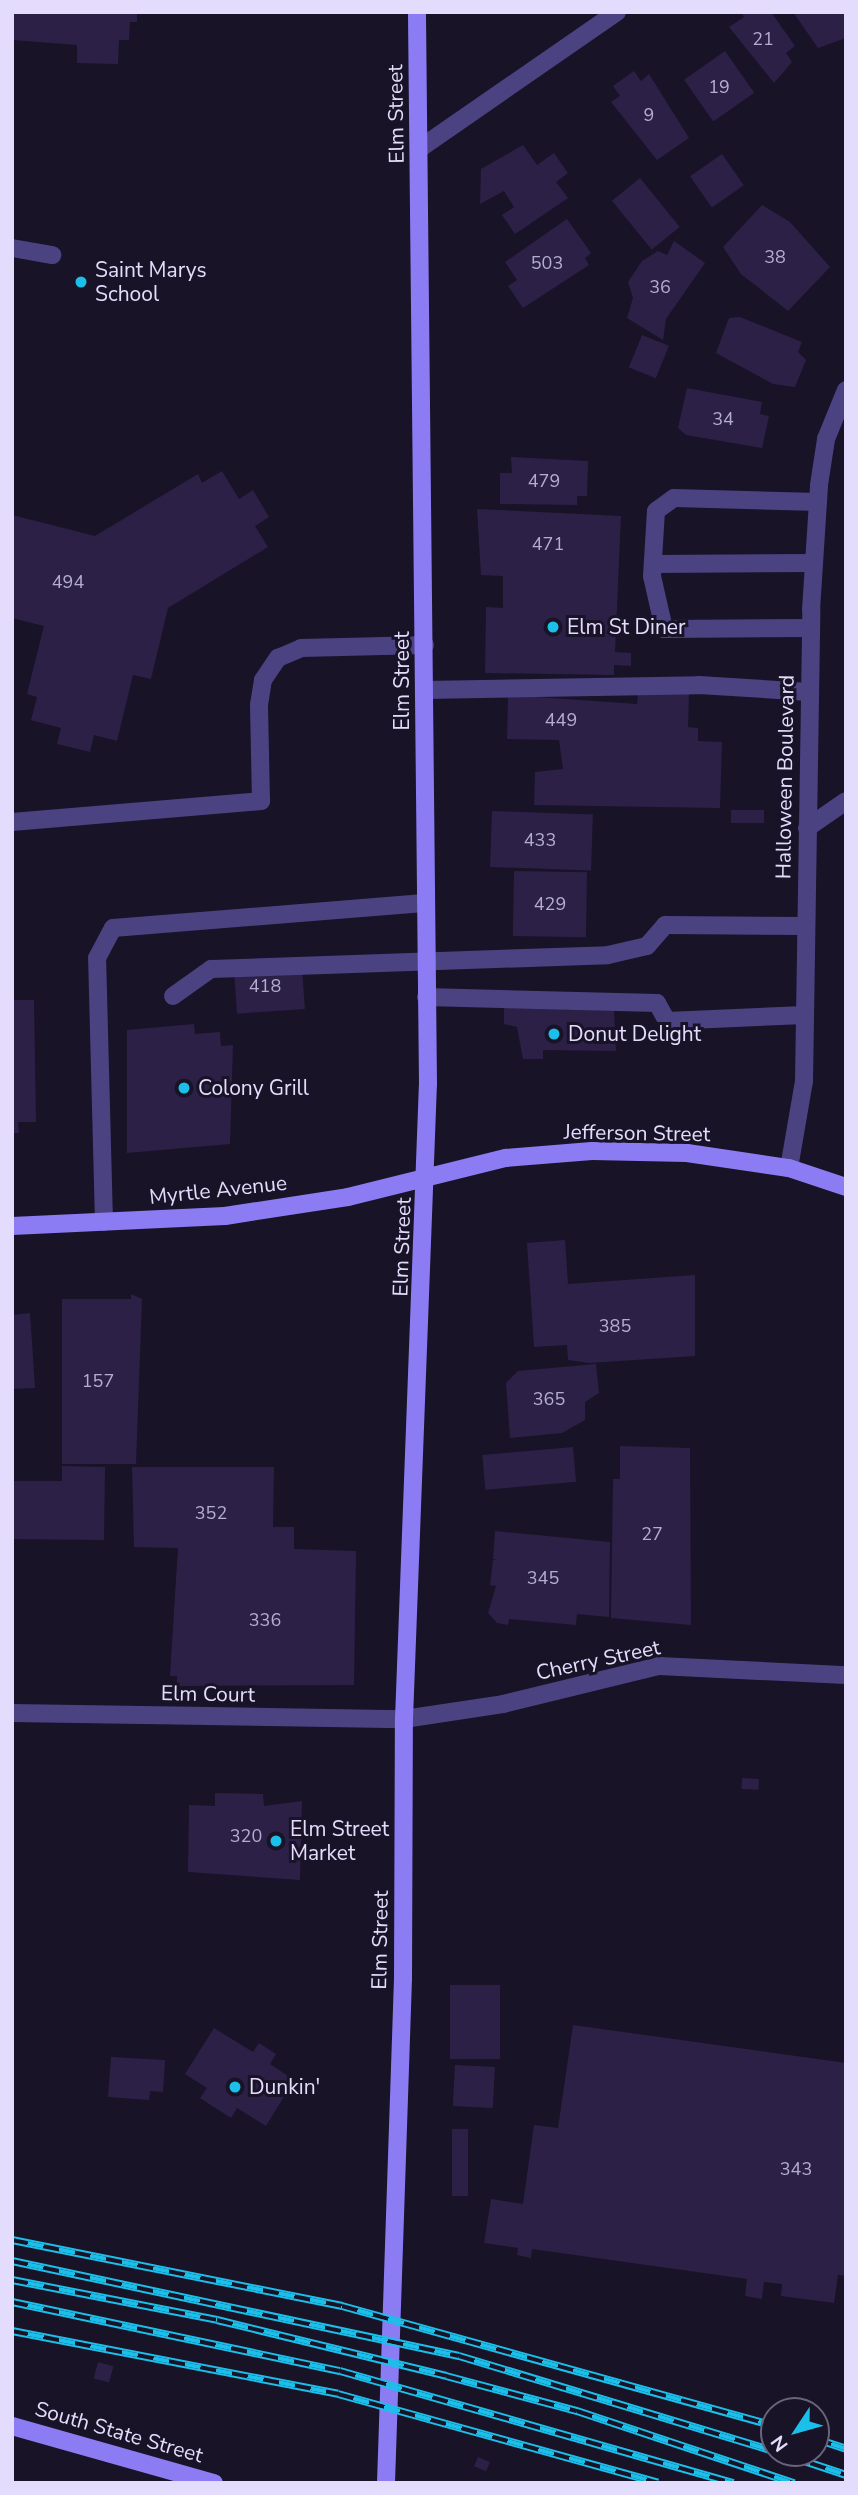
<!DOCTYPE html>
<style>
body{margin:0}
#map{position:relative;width:858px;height:2495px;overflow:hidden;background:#181327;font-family:"Nunito Sans",sans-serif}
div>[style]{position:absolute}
.building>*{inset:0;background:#2c2047;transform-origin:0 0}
.lane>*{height:18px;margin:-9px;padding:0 9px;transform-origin:9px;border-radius:9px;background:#4b4282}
.street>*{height:18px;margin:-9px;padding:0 9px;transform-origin:9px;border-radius:9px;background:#4b4282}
.secondary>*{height:18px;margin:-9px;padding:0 9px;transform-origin:9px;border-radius:9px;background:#8c7cf3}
.rail>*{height:8px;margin-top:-4px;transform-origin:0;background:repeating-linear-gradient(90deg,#181327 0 16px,#1bbfe9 0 32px);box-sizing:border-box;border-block:2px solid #1bbfe9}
.dots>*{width:19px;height:19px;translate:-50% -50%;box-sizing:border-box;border:4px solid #181327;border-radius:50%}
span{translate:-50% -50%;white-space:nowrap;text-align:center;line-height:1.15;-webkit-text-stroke:6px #181327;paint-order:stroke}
.number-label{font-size:18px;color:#b5adcf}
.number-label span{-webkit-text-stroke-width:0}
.street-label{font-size:21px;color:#e3dcfc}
.poi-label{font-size:21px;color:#e3dcfc}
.left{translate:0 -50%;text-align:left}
.frame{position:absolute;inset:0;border:14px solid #e3dcfc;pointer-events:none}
.north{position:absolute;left:760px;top:2397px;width:70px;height:70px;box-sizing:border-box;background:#181327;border:2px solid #69637c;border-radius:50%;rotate:234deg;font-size:19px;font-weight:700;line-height:28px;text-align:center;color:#e3dcfc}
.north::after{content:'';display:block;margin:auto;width:24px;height:32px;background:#1bbfe9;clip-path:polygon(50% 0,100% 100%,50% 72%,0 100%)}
</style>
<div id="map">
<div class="building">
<i style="clip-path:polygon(12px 12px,137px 12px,137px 22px,130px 22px,129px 40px,119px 40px,118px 64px,77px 63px,77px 45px,12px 40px)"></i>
<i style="clip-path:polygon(741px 12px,771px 12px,795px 46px,786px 53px,792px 62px,774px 83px,729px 27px,744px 17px)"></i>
<i style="clip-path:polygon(793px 12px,846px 12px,846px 38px,818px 48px)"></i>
<i style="left:725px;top:51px;width:51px;height:50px;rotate:55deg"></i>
<i style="clip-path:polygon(634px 71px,641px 81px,649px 74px,689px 138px,657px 160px,611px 102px,620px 96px,613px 86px)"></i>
<i style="clip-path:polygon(523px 145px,537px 165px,554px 153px,568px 173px,556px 182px,568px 198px,515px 234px,502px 215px,514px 207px,504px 191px,480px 204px,481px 169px)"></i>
<i style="left:722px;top:154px;width:38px;height:39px;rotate:55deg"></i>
<i style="left:640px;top:178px;width:63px;height:36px;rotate:51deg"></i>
<i style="clip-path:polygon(762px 205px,790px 222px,830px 267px,788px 311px,741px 274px,723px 247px)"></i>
<i style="clip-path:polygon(567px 219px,591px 253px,585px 258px,589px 265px,523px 308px,508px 286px,517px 280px,505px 262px)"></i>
<i style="clip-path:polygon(674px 241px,705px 263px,666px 319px,663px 340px,627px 318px,633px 298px,628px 282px,642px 261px,658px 251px,667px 255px)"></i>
<i style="clip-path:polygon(740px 317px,802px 342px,798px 352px,806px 360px,795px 387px,773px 384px,716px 353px,729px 318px)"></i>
<i style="left:642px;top:335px;width:29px;height:35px;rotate:22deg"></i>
<i style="clip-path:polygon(687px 388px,762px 402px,760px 414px,769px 416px,762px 448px,686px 435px,678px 428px)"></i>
<i style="clip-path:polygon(511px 457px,588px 461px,587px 496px,577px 496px,577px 505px,500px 504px,500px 473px,512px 473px)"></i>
<i style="clip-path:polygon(222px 471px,239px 499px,253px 490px,269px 517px,255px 526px,268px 547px,168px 608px,151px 679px,133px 675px,117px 741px,94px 735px,90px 752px,57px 744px,61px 728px,31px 720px,37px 697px,27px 694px,44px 626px,12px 618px,12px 515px,95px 536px,198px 474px,202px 483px)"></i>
<i style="clip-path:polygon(477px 509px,621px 516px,615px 652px,631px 653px,631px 666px,614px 665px,614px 675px,485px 673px,486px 607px,503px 608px,503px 576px,481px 575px)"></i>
<i style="clip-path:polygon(638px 693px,689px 694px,688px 727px,698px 728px,698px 741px,722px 742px,720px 808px,534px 805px,535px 772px,563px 769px,559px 740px,507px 739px,508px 695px,637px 704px)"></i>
<i style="left:731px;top:810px;width:33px;height:13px"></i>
<i style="left:492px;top:811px;width:101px;height:56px;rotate:2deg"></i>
<i style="left:514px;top:871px;width:73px;height:65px;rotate:1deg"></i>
<i style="left:302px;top:968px;width:41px;height:68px;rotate:86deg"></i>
<i style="clip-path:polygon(12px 1000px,34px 1000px,36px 1122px,18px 1122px,19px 1133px,12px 1133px)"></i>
<i style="clip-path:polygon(504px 1008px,614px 1009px,616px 1051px,543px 1050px,543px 1059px,523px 1059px,517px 1027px,504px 1024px)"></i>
<i style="clip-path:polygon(194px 1024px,195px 1034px,220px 1032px,221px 1046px,233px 1045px,230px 1144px,127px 1153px,127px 1030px)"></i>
<i style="clip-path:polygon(565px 1240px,568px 1284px,695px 1275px,695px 1356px,589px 1363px,568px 1360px,567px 1345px,534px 1347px,527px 1243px)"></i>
<i style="clip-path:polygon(131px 1294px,142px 1299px,136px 1464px,62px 1464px,62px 1299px,131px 1299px)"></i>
<i style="clip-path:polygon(30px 1313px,35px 1388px,12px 1389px,12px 1315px)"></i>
<i style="clip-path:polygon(596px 1364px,599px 1393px,585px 1402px,585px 1420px,562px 1433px,510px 1438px,506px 1383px,518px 1371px)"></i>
<i style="clip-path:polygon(620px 1446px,690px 1448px,691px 1625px,611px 1618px,613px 1479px,620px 1479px)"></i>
<i style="left:573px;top:1447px;width:35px;height:91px;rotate:85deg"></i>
<i style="clip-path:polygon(62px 1466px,105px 1467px,104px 1540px,12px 1539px,12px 1481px,62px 1481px)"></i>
<i style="clip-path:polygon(132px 1467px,274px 1467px,273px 1527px,294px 1527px,294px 1549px,356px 1551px,354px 1685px,177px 1686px,177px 1676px,170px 1676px,178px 1548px,134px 1547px)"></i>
<i style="clip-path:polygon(495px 1531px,610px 1542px,609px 1617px,577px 1614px,576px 1625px,509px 1619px,508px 1625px,497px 1623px,488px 1613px,496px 1586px,490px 1585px,493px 1560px,498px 1560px,493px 1559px)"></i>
<i style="left:742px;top:1778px;width:17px;height:11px;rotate:3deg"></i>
<i style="clip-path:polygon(215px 1793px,263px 1794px,264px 1806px,302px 1801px,300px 1880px,188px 1872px,189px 1805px,215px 1806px)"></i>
<i style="left:450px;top:1985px;width:50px;height:74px"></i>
<i style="clip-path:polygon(573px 2025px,846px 2063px,846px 2276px,838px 2275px,834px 2303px,781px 2296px,782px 2284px,764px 2282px,762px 2299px,745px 2296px,747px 2279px,532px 2249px,531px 2258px,517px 2255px,518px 2248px,484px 2243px,491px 2199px,523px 2204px,534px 2125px,558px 2128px)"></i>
<i style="clip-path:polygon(214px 2028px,253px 2052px,259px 2043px,276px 2054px,270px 2064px,294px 2080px,266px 2126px,237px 2108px,231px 2118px,200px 2098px,207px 2088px,185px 2074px)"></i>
<i style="clip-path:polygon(111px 2057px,165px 2060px,163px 2092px,150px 2091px,149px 2100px,108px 2097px)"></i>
<i style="left:455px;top:2065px;width:40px;height:41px;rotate:3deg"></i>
<i style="left:452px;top:2129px;width:16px;height:67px"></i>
<i style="left:98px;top:2362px;width:16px;height:17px;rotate:15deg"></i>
<i style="left:478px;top:2457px;width:13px;height:10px;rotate:23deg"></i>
</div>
<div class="lane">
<i style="left:12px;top:248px;width:41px;rotate:9.9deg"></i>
<i style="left:653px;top:564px;width:161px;rotate:-0.4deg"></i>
<i style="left:811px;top:628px;width:147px;rotate:179.6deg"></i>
<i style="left:664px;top:629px;width:54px;rotate:-102.8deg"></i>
<i style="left:652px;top:576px;width:65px;rotate:-86.5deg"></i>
<i style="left:656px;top:511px;width:22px;rotate:-36deg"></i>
<i style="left:674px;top:498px;width:144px;rotate:1.6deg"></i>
<i style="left:425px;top:690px;width:274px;rotate:-1deg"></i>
<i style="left:699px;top:685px;width:110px;rotate:3.6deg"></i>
<i style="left:12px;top:822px;width:250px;rotate:-4.8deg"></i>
<i style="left:261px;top:801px;width:96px;rotate:-91.2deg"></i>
<i style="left:259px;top:705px;width:25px;rotate:-81deg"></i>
<i style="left:263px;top:680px;width:27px;rotate:-56deg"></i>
<i style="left:278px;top:658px;width:25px;rotate:-23deg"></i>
<i style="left:301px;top:648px;width:124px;rotate:-1.4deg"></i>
<i style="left:173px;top:996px;width:47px;rotate:-35.4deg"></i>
<i style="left:211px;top:969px;width:397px;rotate:-2deg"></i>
<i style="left:608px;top:955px;width:40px;rotate:-13deg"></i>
<i style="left:647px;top:946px;width:28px;rotate:-49deg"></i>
<i style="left:665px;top:925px;width:141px;rotate:0.4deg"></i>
<i style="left:426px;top:997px;width:231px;rotate:1.5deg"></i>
<i style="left:657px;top:1003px;width:21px;rotate:61deg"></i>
<i style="left:667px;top:1021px;width:138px;rotate:-2.5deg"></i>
<i style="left:104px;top:1222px;width:264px;rotate:-91.5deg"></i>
<i style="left:97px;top:958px;width:34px;rotate:-62deg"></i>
<i style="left:113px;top:928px;width:312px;rotate:-4.6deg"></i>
</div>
<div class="street">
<i style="left:419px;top:149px;width:241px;rotate:-34.7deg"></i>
<i style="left:807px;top:828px;width:47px;rotate:-34.7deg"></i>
<i style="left:789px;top:1168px;width:88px;rotate:-80.2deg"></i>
<i style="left:804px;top:1081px;width:471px;rotate:-89.1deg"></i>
<i style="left:811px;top:610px;width:125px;rotate:-86.3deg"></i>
<i style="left:819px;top:485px;width:47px;rotate:-81.3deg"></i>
<i style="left:826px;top:439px;width:53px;rotate:-67.8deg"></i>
<i style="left:12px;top:1713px;width:392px;rotate:0.9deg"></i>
<i style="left:404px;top:1719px;width:100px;rotate:-8.6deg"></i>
<i style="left:503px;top:1704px;width:161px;rotate:-13.7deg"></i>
<i style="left:659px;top:1666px;width:187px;rotate:2.8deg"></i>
</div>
<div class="secondary">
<i style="left:12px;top:1226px;width:213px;rotate:-2.7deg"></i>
<i style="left:225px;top:1216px;width:124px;rotate:-8.8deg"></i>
<i style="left:348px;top:1197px;width:163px;rotate:-13.9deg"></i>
<i style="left:506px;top:1158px;width:86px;rotate:-4.7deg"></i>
<i style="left:592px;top:1151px;width:95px;rotate:1.2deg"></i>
<i style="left:687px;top:1153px;width:103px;rotate:8.4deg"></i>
<i style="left:789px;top:1168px;width:60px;rotate:18.4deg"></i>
<i style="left:12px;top:2426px;width:210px;rotate:15.8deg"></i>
<i style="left:386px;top:2483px;width:504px;rotate:-88.07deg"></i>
<i style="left:403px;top:1979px;width:260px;rotate:-89.8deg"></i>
<i style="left:404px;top:1719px;width:635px;rotate:-87.84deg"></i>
<i style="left:428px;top:1084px;width:1072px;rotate:-90.59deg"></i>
</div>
<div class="rail">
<i style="left:12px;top:2240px;width:337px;rotate:11.3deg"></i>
<i style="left:342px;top:2306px;width:448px;rotate:15.5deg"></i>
<i style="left:12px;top:2261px;width:457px;rotate:12deg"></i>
<i style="left:459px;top:2356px;width:329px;rotate:16.8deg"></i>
<i style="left:12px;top:2280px;width:209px;rotate:11deg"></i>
<i style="left:217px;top:2320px;width:236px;rotate:13.7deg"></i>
<i style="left:446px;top:2376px;width:136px;rotate:15deg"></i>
<i style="left:577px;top:2411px;width:229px;rotate:18.4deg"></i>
<i style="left:12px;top:2302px;width:335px;rotate:11.9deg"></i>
<i style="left:340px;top:2371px;width:409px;rotate:15.9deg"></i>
<i style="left:12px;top:2331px;width:332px;rotate:10.9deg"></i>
<i style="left:338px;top:2394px;width:332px;rotate:15.5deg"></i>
<i style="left:816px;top:2439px;width:32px;rotate:18deg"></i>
<i style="left:780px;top:2453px;width:70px;rotate:18.4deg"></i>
</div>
<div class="dots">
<i style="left:81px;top:282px;background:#1bbfe9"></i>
<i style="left:553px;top:627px;background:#1bbfe9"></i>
<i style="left:554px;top:1034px;background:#1bbfe9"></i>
<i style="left:184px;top:1088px;background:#1bbfe9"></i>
<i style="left:276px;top:1841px;background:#1bbfe9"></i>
<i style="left:235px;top:2087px;background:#1bbfe9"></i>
</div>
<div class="number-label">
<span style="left:763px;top:39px">21</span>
<span style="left:719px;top:87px">19</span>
<span style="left:649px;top:115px">9</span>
<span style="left:775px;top:257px">38</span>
<span style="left:547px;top:263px">503</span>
<span style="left:660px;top:287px">36</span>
<span style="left:723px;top:419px">34</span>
<span style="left:544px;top:481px">479</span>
<span style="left:548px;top:544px">471</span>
<span style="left:68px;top:582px">494</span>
<span style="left:561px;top:720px">449</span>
<span style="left:540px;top:840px">433</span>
<span style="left:550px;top:904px">429</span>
<span style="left:265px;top:986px">418</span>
<span style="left:615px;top:1326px">385</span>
<span style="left:98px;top:1381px">157</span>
<span style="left:549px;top:1399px">365</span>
<span style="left:211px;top:1513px">352</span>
<span style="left:652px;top:1534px">27</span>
<span style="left:543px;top:1578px">345</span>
<span style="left:265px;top:1620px">336</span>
<span style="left:246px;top:1836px">320</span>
<span style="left:796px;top:2169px">343</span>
</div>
<div class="street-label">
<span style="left:396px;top:114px;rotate:-91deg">Elm Street</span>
<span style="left:402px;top:681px;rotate:-90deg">Elm Street</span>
<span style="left:785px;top:777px;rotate:-89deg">Halloween Boulevard</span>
<span style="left:637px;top:1133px;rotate:1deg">Jefferson Street</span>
<span style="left:218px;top:1190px;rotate:-6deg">Myrtle Avenue</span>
<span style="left:402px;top:1247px;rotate:-88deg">Elm Street</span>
<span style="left:598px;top:1660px;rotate:-12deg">Cherry Street</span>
<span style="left:208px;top:1694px;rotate:1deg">Elm Court</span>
<span style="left:380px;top:1940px;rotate:-89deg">Elm Street</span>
<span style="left:119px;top:2432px;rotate:16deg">South State Street</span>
</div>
<div class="poi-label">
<span class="left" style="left:95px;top:282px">Saint Marys<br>School</span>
<span class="left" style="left:567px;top:627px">Elm St Diner</span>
<span class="left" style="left:568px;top:1034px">Donut Delight</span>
<span class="left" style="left:198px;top:1088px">Colony Grill</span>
<span class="left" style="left:290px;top:1841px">Elm Street<br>Market</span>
<span class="left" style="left:249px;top:2087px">Dunkin'</span>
</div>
<div class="frame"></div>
<div class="north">N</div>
</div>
